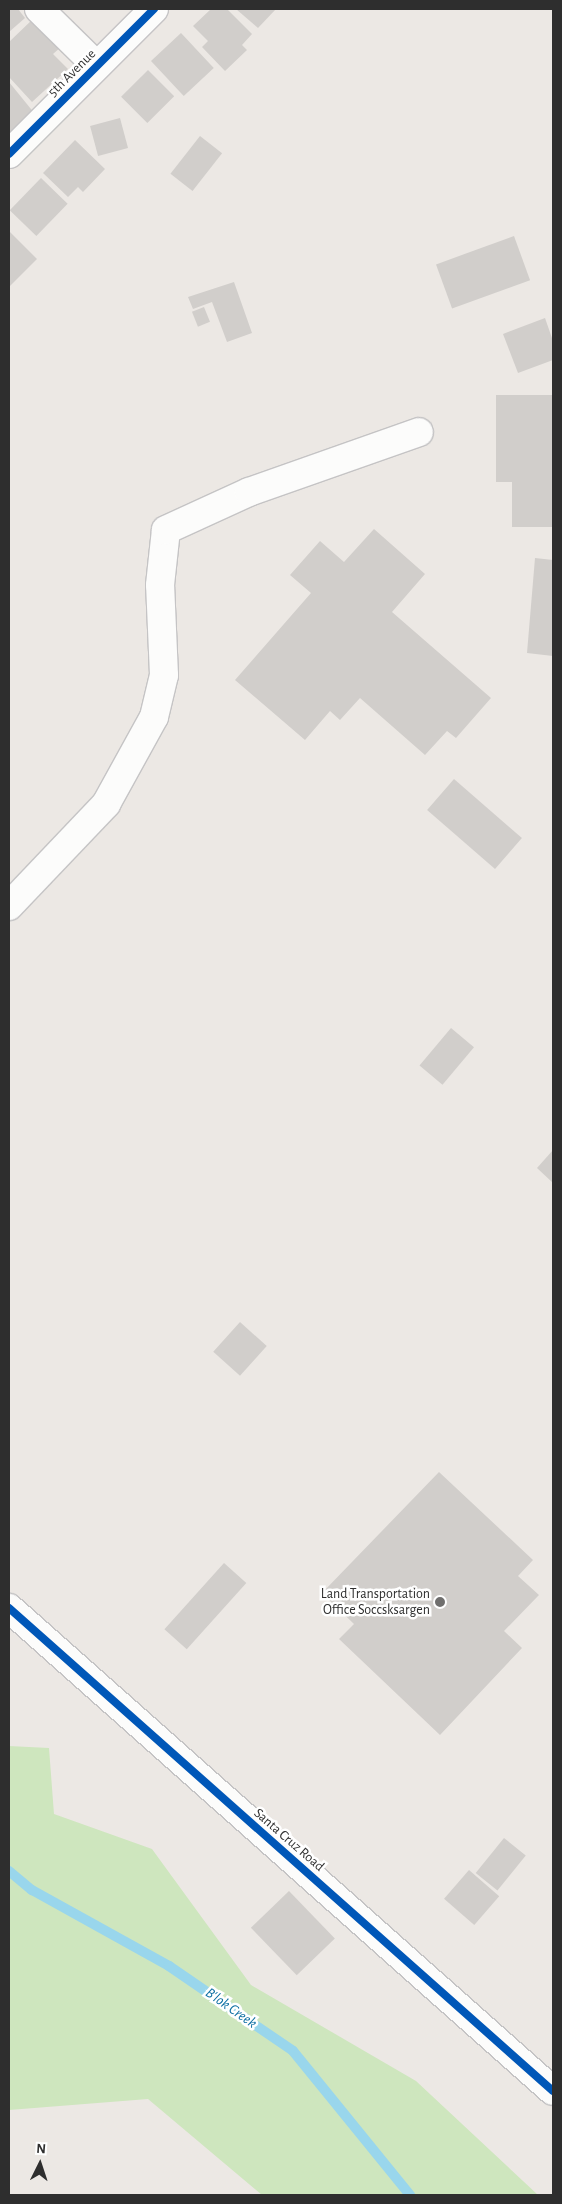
<!DOCTYPE html>
<style>
body{margin:0}
#map{position:relative;width:562px;height:2204px;overflow:hidden;background:#ece8e4;font-family:"Alegreya Sans",sans-serif}
div>[style]{position:absolute}
.green>*{inset:0;background:#cee6be}
.stream>*{height:10px;margin:-5px;padding:0 5px;transform-origin:5px;border-radius:5px;background:#99d6ec}
.building>*{inset:0;background:#d1cecb;transform-origin:0 0}
.roads{filter:drop-shadow(1px 0 #c5c4c5) drop-shadow(-1px 0 #c5c4c5) drop-shadow(0 1px #c5c4c5) drop-shadow(0 -1px #c5c4c5)}
.minor>*{height:28px;margin:-14px;padding:0 14px;transform-origin:14px;border-radius:14px;background:#fcfcfb}
.cycleway>*{height:8px;margin:-4px;padding:0 4px;transform-origin:4px;border-radius:4px;background:#0057b8}
.dots>*{width:14px;height:14px;translate:-50% -50%;box-sizing:border-box;border:2px solid #fff;border-radius:50%}
span{translate:-50% -50%;white-space:nowrap;text-align:center;line-height:1.15;-webkit-text-stroke:5px #fff;paint-order:stroke}
.street-label{font-size:14px;color:#2e2e2e}
.poi-label{font-size:14px;color:#2e2e2e}
.right{translate:-100% -50%;text-align:right}
.water-label{font-size:15px;color:#0d6fa3;font-style:italic}
.frame{position:absolute;inset:0;border:10px solid #2e2e2e;pointer-events:none}
.north{position:absolute;left:15px;top:2139px;width:50px;height:50px;-webkit-text-stroke:4px #fff;paint-order:stroke;rotate:4deg;font-size:14px;font-weight:700;line-height:20px;text-align:center;color:#2e2e2e}
.north::after{content:'';display:block;margin:auto;width:18px;height:22px;background:#2e2e2e;clip-path:polygon(50% 0,100% 100%,50% 72%,0 100%)}
</style>
<div id="map">
<div class="green">
<i style="clip-path:polygon(9px 1746px,49px 1748px,54px 1814px,152px 1849px,251px 1985px,416px 2081px,538px 2195px,262px 2195px,148px 2099px,9px 2110px)"></i>
</div>
<div class="stream">
<i style="left:9px;top:1871px;width:30px;rotate:40deg"></i>
<i style="left:32px;top:1890px;width:157px;rotate:29deg"></i>
<i style="left:169px;top:1966px;width:150px;rotate:34.4deg"></i>
<i style="left:293px;top:2051px;width:186px;rotate:50.9deg"></i>
</div>
<div class="building">
<i style="clip-path:polygon(9px 9px,18px 9px,25px 18px,9px 32px)"></i>
<i style="clip-path:polygon(211px 9px,227px 9px,252px 34px,242px 45px,247px 50px,225px 71px,202px 47px,208px 41px,193px 26px)"></i>
<i style="clip-path:polygon(236px 9px,276px 9px,258px 28px)"></i>
<i style="clip-path:polygon(34px 18px,61px 47px,53px 54px,68px 69px,32px 102px,9px 77px,9px 42px)"></i>
<i style="left:181px;top:33px;width:48px;height:41px;rotate:47deg"></i>
<i style="left:148px;top:70px;width:37px;height:38px;rotate:45deg"></i>
<i style="clip-path:polygon(9px 82px,35px 114px,9px 140px)"></i>
<i style="left:120px;top:118px;width:31px;height:31px;rotate:75deg"></i>
<i style="left:200px;top:136px;width:28px;height:48px;rotate:38deg"></i>
<i style="clip-path:polygon(75px 140px,105px 169px,83px 192px,78px 187px,68px 197px,43px 173px)"></i>
<i style="left:41px;top:178px;width:37px;height:45px;rotate:44deg"></i>
<i style="clip-path:polygon(9px 231px,37px 259px,9px 287px)"></i>
<i style="left:514px;top:236px;width:47px;height:83px;rotate:70deg"></i>
<i style="clip-path:polygon(234px 282px,252px 333px,227px 342px,212px 302px,193px 309px,188px 297px)"></i>
<i style="left:204px;top:307px;width:16px;height:13px;rotate:68deg"></i>
<i style="clip-path:polygon(545px 318px,553px 341px,553px 360px,518px 373px,503px 334px)"></i>
<i style="clip-path:polygon(496px 395px,553px 395px,553px 527px,512px 527px,512px 482px,496px 482px)"></i>
<i style="clip-path:polygon(374px 529px,425px 574px,392px 612px,491px 698px,456px 738px,447px 731px,425px 755px,360px 698px,340px 720px,330px 711px,305px 740px,235px 680px,311px 593px,290px 575px,320px 541px,344px 562px)"></i>
<i style="clip-path:polygon(535px 558px,553px 560px,553px 656px,527px 653px)"></i>
<i style="left:454px;top:779px;width:90px;height:41px;rotate:41deg"></i>
<i style="left:451px;top:1028px;width:30px;height:49px;rotate:40deg"></i>
<i style="clip-path:polygon(553px 1150px,553px 1183px,537px 1168px)"></i>
<i style="left:240px;top:1322px;width:36px;height:40px;rotate:42deg"></i>
<i style="clip-path:polygon(439px 1472px,533px 1560px,518px 1576px,539px 1595px,504px 1631px,522px 1648px,440px 1735px,339px 1639px,354px 1624px,322px 1593px)"></i>
<i style="left:224px;top:1563px;width:30px;height:89px;rotate:42deg"></i>
<i style="left:504px;top:1838px;width:28px;height:45px;rotate:39deg"></i>
<i style="left:469px;top:1870px;width:40px;height:38px;rotate:41deg"></i>
<i style="left:289px;top:1891px;width:66px;height:53px;rotate:46deg"></i>
</div>
<div class="roads">
<div class="minor">
<i style="left:39px;top:9px;width:81px;rotate:44.5deg"></i>
<i style="left:9px;top:154px;width:205px;rotate:-45deg"></i>
<i style="left:9px;top:906px;width:141px;rotate:-46.4deg"></i>
<i style="left:106px;top:804px;width:99px;rotate:-61.1deg"></i>
<i style="left:154px;top:717px;width:43px;rotate:-76.6deg"></i>
<i style="left:164px;top:675px;width:90px;rotate:-92.5deg"></i>
<i style="left:160px;top:585px;width:55px;rotate:-83.8deg"></i>
<i style="left:166px;top:530px;width:91px;rotate:-24.6deg"></i>
<i style="left:249px;top:492px;width:180px;rotate:-19.4deg"></i>
<i style="left:9px;top:1608px;width:727px;rotate:41.6deg"></i>
</div>
</div>
<div class="cycleway">
<i style="left:9px;top:154px;width:205px;rotate:-45deg"></i>
<i style="left:9px;top:1608px;width:727px;rotate:41.6deg"></i>
</div>
<div class="dots">
<i style="left:440px;top:1602px;background:#706f6e"></i>
</div>
<div class="street-label">
<span style="left:72px;top:73px;rotate:-45deg">5th Avenue</span>
<span style="left:289px;top:1840px;rotate:41deg">Santa Cruz Road</span>
</div>
<div class="poi-label">
<span class="right" style="left:430px;top:1602px">Land Transportation<br>Office Soccsksargen</span>
</div>
<div class="water-label">
<span style="left:231px;top:2008px;rotate:35deg">B'lok Creek</span>
</div>
<div class="frame"></div>
<div class="north">N</div>
</div>
